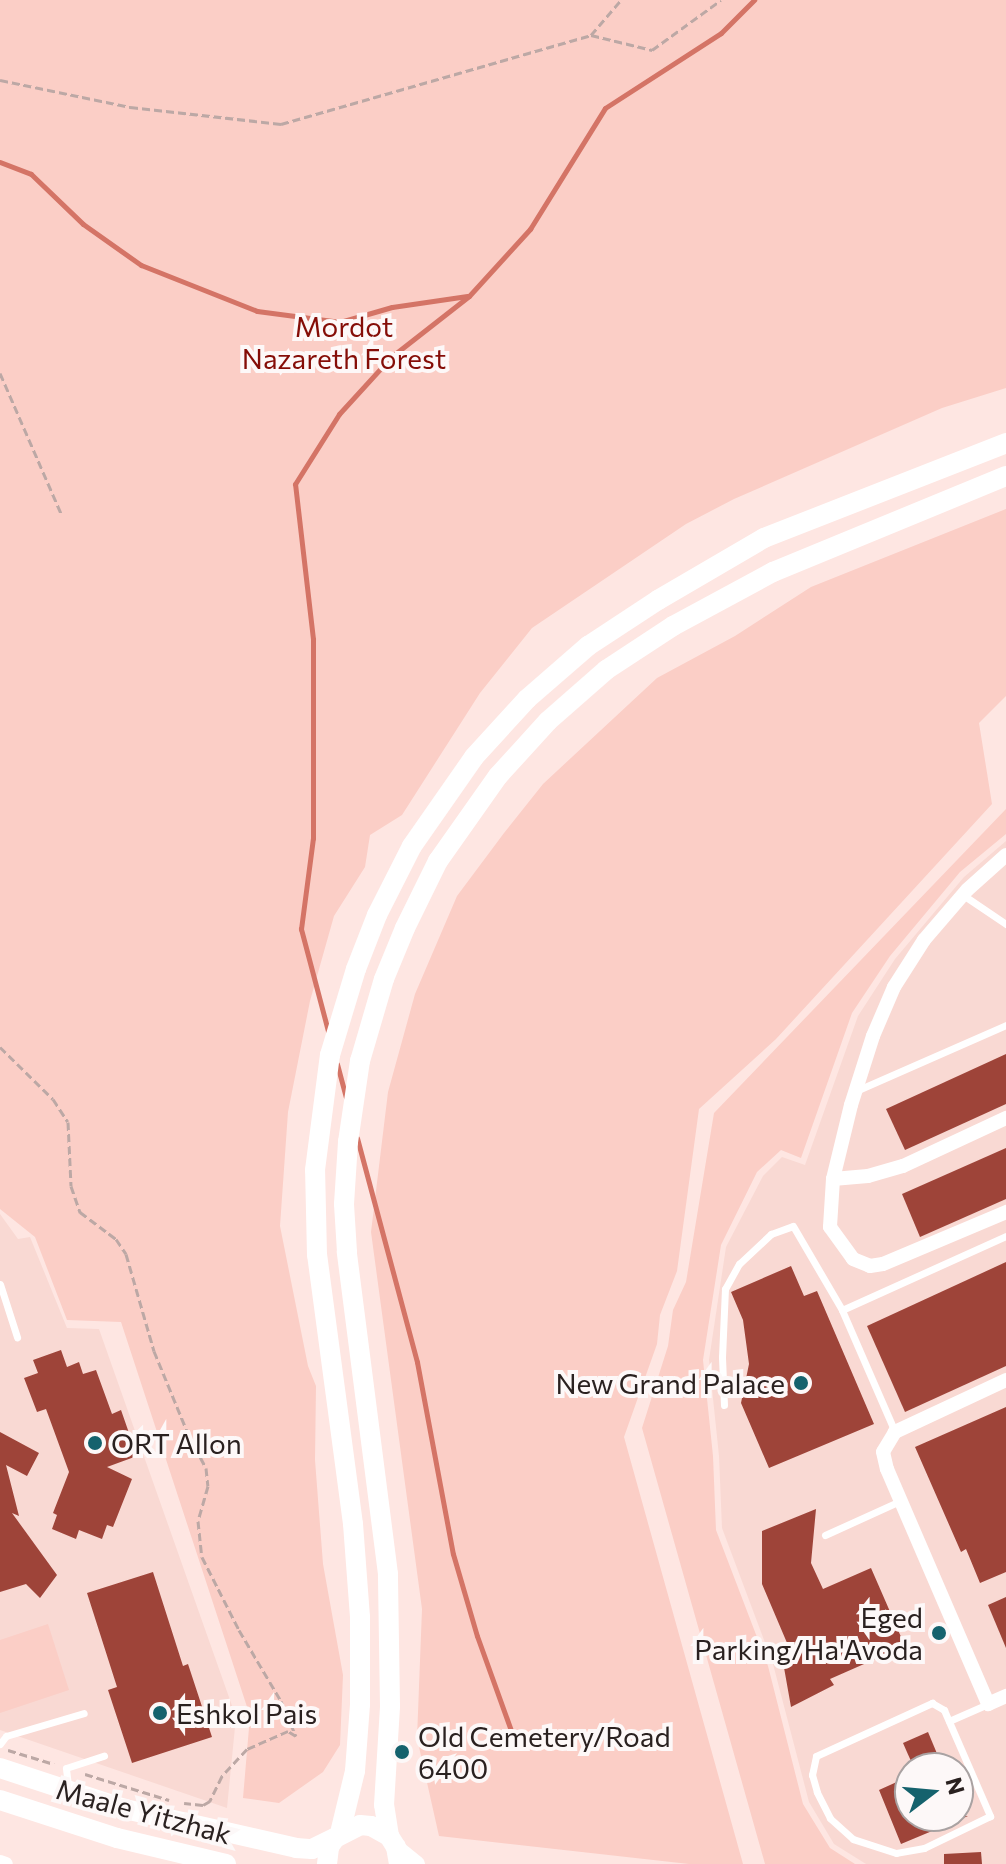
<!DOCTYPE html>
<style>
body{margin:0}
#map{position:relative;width:1006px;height:1864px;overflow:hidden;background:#fee6e2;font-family:Commissioner,sans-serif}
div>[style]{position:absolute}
.built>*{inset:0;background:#f9d9d3}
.green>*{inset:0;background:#fbcec6}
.stream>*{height:5px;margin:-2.5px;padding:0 2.5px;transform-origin:2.5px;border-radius:2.5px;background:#d47466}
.building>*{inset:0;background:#9e4439}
.path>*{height:3px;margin-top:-1.5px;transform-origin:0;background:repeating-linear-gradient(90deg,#bca8a5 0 8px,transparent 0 12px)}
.service>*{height:7px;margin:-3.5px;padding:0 3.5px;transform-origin:3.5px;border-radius:3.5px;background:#fff}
.minor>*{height:14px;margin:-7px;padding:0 7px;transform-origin:7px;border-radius:7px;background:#fff}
.tertiary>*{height:16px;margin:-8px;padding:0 8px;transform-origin:8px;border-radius:8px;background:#fff}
.secondary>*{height:20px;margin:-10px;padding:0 10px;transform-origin:10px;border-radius:10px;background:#fff}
.dots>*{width:22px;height:22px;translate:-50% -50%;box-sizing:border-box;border:4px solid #fdf8f8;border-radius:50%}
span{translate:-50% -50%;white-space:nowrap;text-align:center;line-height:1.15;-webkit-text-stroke:8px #fdf8f8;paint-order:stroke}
.park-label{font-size:28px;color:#850d07}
.poi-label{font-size:28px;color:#2a2120}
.right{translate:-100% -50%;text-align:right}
.left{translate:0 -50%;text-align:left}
.street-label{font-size:28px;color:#2a2120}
.north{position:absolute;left:894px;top:1752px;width:80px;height:80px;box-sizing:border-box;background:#fdf8f8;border:2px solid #a9a2a2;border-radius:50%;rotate:74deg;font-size:22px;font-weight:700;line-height:32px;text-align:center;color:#2a2120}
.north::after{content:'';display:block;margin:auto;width:28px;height:36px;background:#15626d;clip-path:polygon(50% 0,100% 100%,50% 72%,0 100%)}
</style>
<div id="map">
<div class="built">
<i style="clip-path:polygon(evenodd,1006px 841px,1006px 1864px,866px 1864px,834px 1844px,809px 1802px,773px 1664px,722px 1528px,719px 1456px,709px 1360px,726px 1247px,763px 1176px,782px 1157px,805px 1165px,858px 1016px,895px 959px,964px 877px,1006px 841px,910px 1768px,958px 1768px,958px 1816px,910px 1816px,910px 1768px)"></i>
<i style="clip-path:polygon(0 1214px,18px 1239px,30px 1237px,67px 1328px,99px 1329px,236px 1717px,227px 1808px,0 1730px)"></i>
</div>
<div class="green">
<i style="clip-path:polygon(0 0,1006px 0,1006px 388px,942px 408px,734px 499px,686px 524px,532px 628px,480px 693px,402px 815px,370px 835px,365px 867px,334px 916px,310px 1001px,288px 1112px,280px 1226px,308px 1366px,316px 1386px,315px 1460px,323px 1564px,343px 1675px,340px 1745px,323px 1772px,279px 1803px,243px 1798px,250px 1716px,121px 1322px,67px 1320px,35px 1237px,0 1209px)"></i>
<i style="clip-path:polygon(1006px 509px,1006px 696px,979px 723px,992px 804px,776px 1039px,699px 1109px,677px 1271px,660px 1315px,657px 1344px,624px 1437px,743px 1864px,689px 1864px,439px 1836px,417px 1738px,422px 1609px,371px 1232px,388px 1092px,415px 994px,457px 896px,504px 833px,543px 784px,657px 678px,735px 636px,811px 587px)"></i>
<i style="clip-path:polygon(1006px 809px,1006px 834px,960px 872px,890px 956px,852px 1013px,801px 1158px,781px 1150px,757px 1172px,721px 1245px,703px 1360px,713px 1456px,716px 1530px,768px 1666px,803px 1804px,830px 1848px,855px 1864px,765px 1864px,642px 1428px,668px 1346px,673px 1310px,686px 1282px,714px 1113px)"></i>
<i style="clip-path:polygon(48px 1624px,69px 1690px,0 1713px,0 1640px)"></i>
</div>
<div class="stream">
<i style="left:0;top:162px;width:33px;rotate:21deg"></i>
<i style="left:31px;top:174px;width:72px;rotate:43.9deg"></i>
<i style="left:83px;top:224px;width:71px;rotate:35.3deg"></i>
<i style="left:141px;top:265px;width:125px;rotate:21.6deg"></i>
<i style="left:257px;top:311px;width:84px;rotate:7.5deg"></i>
<i style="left:340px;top:322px;width:54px;rotate:-16.1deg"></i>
<i style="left:392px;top:307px;width:76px;rotate:-8.3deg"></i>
<i style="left:328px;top:1031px;width:106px;rotate:-104.8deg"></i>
<i style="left:301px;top:929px;width:92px;rotate:-82.5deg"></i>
<i style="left:313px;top:838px;width:199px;rotate:-90deg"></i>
<i style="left:313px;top:639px;width:156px;rotate:-96.6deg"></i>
<i style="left:295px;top:484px;width:83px;rotate:-57.8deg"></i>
<i style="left:339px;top:414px;width:77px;rotate:-47.6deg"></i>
<i style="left:391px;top:357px;width:99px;rotate:-38deg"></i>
<i style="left:469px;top:296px;width:91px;rotate:-47.7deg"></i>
<i style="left:530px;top:229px;width:142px;rotate:-58.2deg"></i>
<i style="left:605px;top:108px;width:138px;rotate:-32.9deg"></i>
<i style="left:721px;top:33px;width:47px;rotate:-45deg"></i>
<i style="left:337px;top:1064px;width:34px;rotate:75deg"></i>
<i style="left:357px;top:1138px;width:232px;rotate:75deg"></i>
<i style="left:417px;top:1362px;width:195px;rotate:79.4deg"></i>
<i style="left:453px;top:1554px;width:85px;rotate:73.7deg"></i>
<i style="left:477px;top:1636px;width:106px;rotate:70.2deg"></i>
</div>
<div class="building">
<i style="clip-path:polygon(1006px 1054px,1006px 1104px,905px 1150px,886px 1109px)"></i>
<i style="clip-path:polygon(1006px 1148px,1006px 1199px,920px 1237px,902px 1194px)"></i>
<i style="clip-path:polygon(1006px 1262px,1006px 1366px,905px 1412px,867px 1326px)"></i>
<i style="clip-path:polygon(791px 1266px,804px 1296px,817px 1291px,874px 1424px,769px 1468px,741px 1403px,749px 1364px,743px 1320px,731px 1292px)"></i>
<i style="clip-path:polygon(61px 1350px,67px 1367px,79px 1362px,83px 1374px,96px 1370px,112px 1414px,121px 1410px,137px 1456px,107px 1467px,132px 1479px,113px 1527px,107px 1525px,102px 1539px,79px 1530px,76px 1539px,52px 1529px,57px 1515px,53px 1513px,69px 1472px,46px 1409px,37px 1412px,24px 1378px,38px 1373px,33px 1360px)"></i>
<i style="clip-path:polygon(1006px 1407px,1006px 1572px,980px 1583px,966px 1549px,961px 1552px,915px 1447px)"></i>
<i style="clip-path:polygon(0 1432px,39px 1453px,27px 1476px,6px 1465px,19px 1516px,12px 1513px,57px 1575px,40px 1598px,26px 1584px,0 1592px)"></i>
<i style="clip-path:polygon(816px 1509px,811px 1563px,823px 1589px,871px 1568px,905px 1646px,830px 1679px,834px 1685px,791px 1707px,783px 1662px,793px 1657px,762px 1584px,762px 1531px)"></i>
<i style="clip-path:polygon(153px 1572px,183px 1666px,188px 1664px,212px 1737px,132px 1763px,108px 1690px,117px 1687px,87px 1593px)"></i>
<i style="clip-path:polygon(1006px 1597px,1006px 1648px,988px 1605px)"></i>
<i style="clip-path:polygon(928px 1732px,943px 1768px,914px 1768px,903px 1743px)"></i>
<i style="clip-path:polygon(910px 1776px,910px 1816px,968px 1816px,901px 1844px,879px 1790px)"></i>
<i style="clip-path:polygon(981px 1852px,982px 1864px,944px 1864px,944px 1854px)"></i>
</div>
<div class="path">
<i style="left:591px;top:35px;width:63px;rotate:13.8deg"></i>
<i style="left:652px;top:50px;width:85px;rotate:-35.9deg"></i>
<i style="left:0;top:80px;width:133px;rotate:11.7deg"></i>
<i style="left:130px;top:107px;width:152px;rotate:6.4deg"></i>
<i style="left:281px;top:124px;width:323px;rotate:-16deg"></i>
<i style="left:591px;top:35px;width:46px;rotate:-49.4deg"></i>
<i style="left:0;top:373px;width:153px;rotate:66.5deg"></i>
<i style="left:0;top:1047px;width:74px;rotate:44.5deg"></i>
<i style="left:53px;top:1099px;width:27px;rotate:57deg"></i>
<i style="left:68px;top:1122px;width:64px;rotate:87.3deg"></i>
<i style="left:71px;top:1186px;width:28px;rotate:71deg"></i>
<i style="left:80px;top:1212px;width:45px;rotate:36.9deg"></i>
<i style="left:116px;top:1239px;width:18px;rotate:56deg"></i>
<i style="left:126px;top:1254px;width:101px;rotate:73.9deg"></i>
<i style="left:154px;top:1351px;width:92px;rotate:67.6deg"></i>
<i style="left:189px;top:1436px;width:36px;rotate:62deg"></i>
<i style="left:206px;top:1468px;width:18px;rotate:84deg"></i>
<i style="left:208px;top:1486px;width:36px;rotate:106deg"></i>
<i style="left:198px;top:1521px;width:36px;rotate:84deg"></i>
<i style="left:202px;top:1557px;width:82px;rotate:63.1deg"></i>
<i style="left:239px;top:1630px;width:82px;rotate:59.4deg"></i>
<i style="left:281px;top:1701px;width:38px;rotate:67deg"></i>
<i style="left:296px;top:1736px;width:9px;rotate:-148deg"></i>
<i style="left:288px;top:1731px;width:45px;rotate:156.3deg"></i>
<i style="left:247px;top:1749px;width:37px;rotate:133deg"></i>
<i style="left:222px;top:1776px;width:28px;rotate:116deg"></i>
<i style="left:210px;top:1801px;width:8px;rotate:150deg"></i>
<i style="left:203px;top:1805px;width:19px;rotate:-174deg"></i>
<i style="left:8px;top:1750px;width:48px;rotate:16.9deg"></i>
<i style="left:85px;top:1774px;width:88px;rotate:17.2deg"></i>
</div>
<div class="service">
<i style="left:963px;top:895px;width:52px;rotate:34deg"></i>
<i style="left:858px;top:1090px;width:162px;rotate:-23.7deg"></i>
<i style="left:0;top:1284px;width:56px;rotate:72.2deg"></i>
<i style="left:724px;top:1405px;width:48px;rotate:-92.4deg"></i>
<i style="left:722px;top:1357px;width:68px;rotate:-87.5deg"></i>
<i style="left:725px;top:1289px;width:29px;rotate:-61deg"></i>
<i style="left:739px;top:1264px;width:44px;rotate:-43.2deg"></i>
<i style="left:771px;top:1234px;width:23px;rotate:-20deg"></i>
<i style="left:793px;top:1226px;width:97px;rotate:59.7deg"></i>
<i style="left:895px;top:1432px;width:133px;rotate:-113.5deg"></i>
<i style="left:842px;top:1310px;width:180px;rotate:-24.3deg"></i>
<i style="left:825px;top:1535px;width:82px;rotate:-24.4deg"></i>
<i style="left:932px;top:1703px;width:14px;rotate:30deg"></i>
<i style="left:944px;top:1710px;width:116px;rotate:66.5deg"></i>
<i style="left:990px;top:1816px;width:73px;rotate:154.1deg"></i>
<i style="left:924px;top:1848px;width:28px;rotate:170deg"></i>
<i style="left:896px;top:1853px;width:45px;rotate:-162deg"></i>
<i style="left:853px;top:1839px;width:31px;rotate:-138deg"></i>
<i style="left:830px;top:1818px;width:29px;rotate:-117deg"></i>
<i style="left:817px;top:1792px;width:18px;rotate:-106deg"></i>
<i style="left:812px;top:1775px;width:19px;rotate:-78deg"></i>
<i style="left:816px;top:1756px;width:128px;rotate:-24.6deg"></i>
<i style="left:949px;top:1721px;width:43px;rotate:-23.6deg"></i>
<i style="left:0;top:1744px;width:10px;rotate:-53deg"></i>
<i style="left:6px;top:1736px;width:81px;rotate:-16.4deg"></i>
<i style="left:68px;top:1785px;width:17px;rotate:-97deg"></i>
<i style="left:66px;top:1768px;width:40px;rotate:-18deg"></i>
</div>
<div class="minor">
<i style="left:1006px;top:855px;width:52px;rotate:138.1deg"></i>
<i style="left:967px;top:890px;width:66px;rotate:130.7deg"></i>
<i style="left:924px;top:940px;width:56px;rotate:122.6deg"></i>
<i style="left:894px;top:987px;width:53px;rotate:113.2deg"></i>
<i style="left:873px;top:1036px;width:72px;rotate:107.7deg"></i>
<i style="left:851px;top:1105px;width:76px;rotate:103.7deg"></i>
<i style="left:833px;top:1179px;width:48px;rotate:93.6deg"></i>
<i style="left:830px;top:1227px;width:39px;rotate:54deg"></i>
<i style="left:853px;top:1259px;width:18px;rotate:22deg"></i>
<i style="left:870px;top:1266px;width:13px;rotate:-9deg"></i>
<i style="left:883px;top:1264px;width:134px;rotate:-22.9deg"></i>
<i style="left:833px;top:1179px;width:35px;rotate:-5deg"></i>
<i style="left:868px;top:1176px;width:36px;rotate:-16deg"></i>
<i style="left:903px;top:1166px;width:114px;rotate:-25deg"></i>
<i style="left:1006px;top:1380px;width:123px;rotate:154.9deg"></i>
<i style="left:895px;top:1432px;width:23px;rotate:121deg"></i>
<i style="left:883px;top:1452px;width:17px;rotate:77deg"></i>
<i style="left:887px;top:1469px;width:256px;rotate:66.7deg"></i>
<i style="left:988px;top:1704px;width:20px;rotate:-24deg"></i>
<i style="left:0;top:1862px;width:6px;rotate:18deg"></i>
</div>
<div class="tertiary">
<i style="left:396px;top:1847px;width:27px;rotate:39deg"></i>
</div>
<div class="secondary">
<i style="left:0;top:1768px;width:132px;rotate:18.2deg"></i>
<i style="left:125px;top:1809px;width:175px;rotate:12.8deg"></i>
<i style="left:296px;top:1848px;width:16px;rotate:4deg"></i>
<i style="left:312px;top:1849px;width:25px;rotate:-26deg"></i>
<i style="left:0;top:1800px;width:123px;rotate:18deg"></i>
<i style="left:117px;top:1838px;width:112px;rotate:13.4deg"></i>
<i style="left:340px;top:1833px;width:64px;rotate:-76.4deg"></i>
<i style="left:355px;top:1771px;width:67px;rotate:-85.7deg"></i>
<i style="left:360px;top:1704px;width:87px;rotate:-90deg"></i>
<i style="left:360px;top:1617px;width:93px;rotate:-94.3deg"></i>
<i style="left:353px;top:1524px;width:271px;rotate:-97.6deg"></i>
<i style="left:317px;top:1255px;width:85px;rotate:-91.3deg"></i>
<i style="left:315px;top:1170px;width:116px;rotate:-82.6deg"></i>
<i style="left:330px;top:1055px;width:90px;rotate:-73.2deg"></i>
<i style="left:356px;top:969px;width:58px;rotate:-68.7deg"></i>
<i style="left:377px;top:915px;width:77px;rotate:-63.1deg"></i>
<i style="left:412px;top:846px;width:108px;rotate:-55.1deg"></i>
<i style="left:474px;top:757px;width:79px;rotate:-47.6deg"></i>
<i style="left:527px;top:699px;width:81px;rotate:-41deg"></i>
<i style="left:588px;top:646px;width:84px;rotate:-33.3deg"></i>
<i style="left:658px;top:600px;width:123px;rotate:-30.3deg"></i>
<i style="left:764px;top:538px;width:260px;rotate:-21.4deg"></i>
<i style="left:389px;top:1836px;width:31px;rotate:-99deg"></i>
<i style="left:384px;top:1805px;width:99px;rotate:-86.5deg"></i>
<i style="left:390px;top:1706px;width:132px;rotate:-90.9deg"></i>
<i style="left:388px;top:1574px;width:325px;rotate:-97.3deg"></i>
<i style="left:347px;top:1252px;width:48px;rotate:-93.6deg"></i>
<i style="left:344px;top:1204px;width:62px;rotate:-86.3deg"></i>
<i style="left:348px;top:1142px;width:82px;rotate:-81.6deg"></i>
<i style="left:360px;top:1061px;width:85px;rotate:-73.7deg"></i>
<i style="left:384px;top:979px;width:55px;rotate:-67.6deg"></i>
<i style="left:405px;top:928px;width:75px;rotate:-63.8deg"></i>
<i style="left:438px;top:861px;width:104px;rotate:-54.8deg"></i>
<i style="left:498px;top:776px;width:74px;rotate:-47.7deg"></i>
<i style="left:548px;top:721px;width:77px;rotate:-41.3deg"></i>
<i style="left:606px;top:670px;width:80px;rotate:-33.3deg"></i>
<i style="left:673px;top:626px;width:114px;rotate:-28.4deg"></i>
<i style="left:773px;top:572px;width:252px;rotate:-22.4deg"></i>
<i style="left:327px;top:1864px;width:17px;rotate:-83deg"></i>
<i style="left:329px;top:1847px;width:11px;rotate:-56deg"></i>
<i style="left:335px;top:1838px;width:28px;rotate:-27deg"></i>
<i style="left:360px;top:1825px;width:11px;rotate:5deg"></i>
<i style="left:371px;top:1826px;width:21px;rotate:29deg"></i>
<i style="left:389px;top:1836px;width:13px;rotate:58deg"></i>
<i style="left:396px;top:1847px;width:17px;rotate:80deg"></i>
</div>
<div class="dots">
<i style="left:801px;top:1383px;background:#15626d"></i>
<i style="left:95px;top:1443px;background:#15626d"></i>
<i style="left:939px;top:1633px;background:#15626d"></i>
<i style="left:160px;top:1713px;background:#15626d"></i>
<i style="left:402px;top:1752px;background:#15626d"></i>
</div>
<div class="park-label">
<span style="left:344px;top:342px">Mordot<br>Nazareth Forest</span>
</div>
<div class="poi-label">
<span class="right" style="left:785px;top:1383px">New Grand Palace</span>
<span class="left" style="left:111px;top:1443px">ORT Allon</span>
<span class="right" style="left:923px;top:1633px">Eged<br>Parking/Ha'Avoda</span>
<span class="left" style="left:176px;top:1713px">Eshkol Pais</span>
<span class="left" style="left:418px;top:1752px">Old Cemetery/Road<br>6400</span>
</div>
<div class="street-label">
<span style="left:144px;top:1811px;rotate:15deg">Maale Yitzhak</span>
</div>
<div class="north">N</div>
</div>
